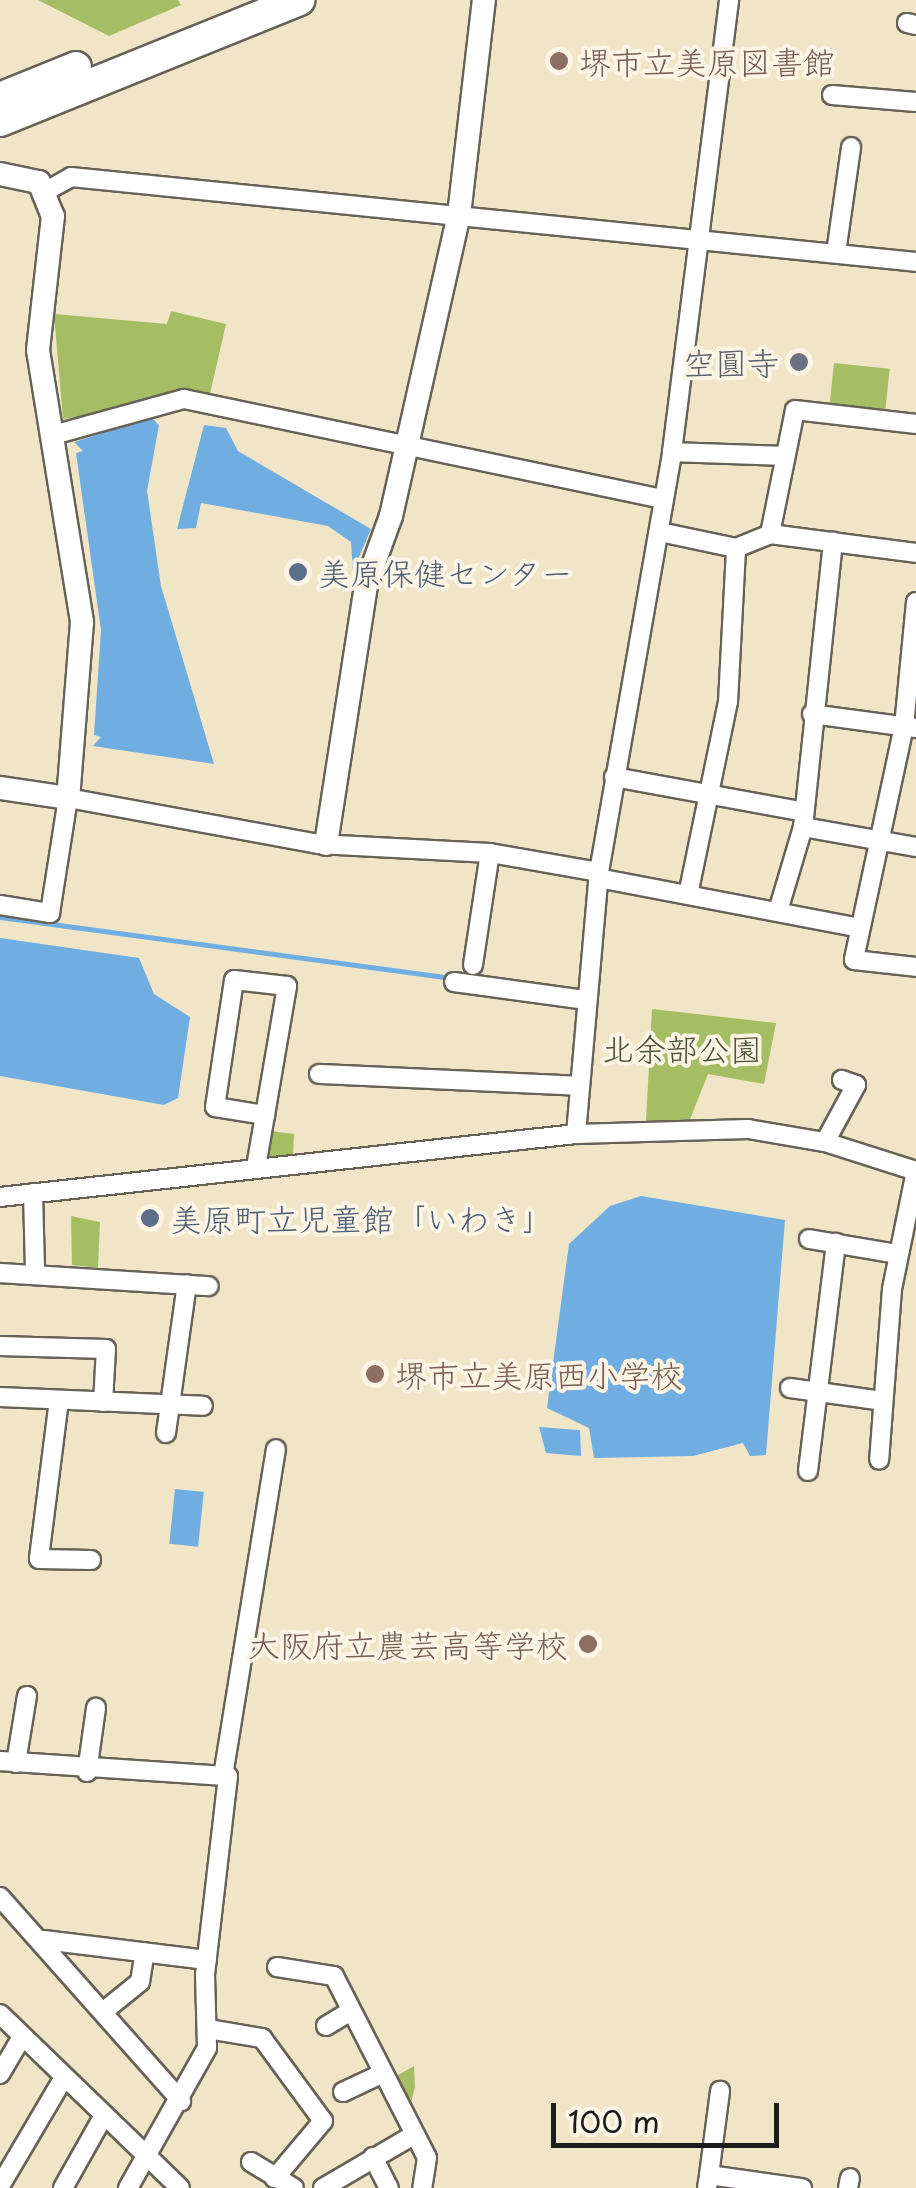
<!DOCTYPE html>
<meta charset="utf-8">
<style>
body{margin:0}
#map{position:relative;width:916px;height:2188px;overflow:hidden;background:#f1e5c8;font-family:"Playpen Sans","Klee One",sans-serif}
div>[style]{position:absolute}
.green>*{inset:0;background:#a5be64;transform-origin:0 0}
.water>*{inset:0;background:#70aee2;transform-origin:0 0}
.stream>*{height:5px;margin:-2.5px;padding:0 2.5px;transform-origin:2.5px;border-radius:2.5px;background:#70aee2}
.roads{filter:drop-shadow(2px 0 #676258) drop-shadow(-2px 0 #676258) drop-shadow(0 2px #676258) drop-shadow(0 -2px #676258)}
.minor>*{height:18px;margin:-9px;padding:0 9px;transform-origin:9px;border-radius:9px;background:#fff}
.tertiary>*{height:22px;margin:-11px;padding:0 11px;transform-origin:11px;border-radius:11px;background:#fff}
.trunk>*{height:30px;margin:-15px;padding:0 15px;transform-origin:15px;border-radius:15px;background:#fff}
.dots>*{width:28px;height:28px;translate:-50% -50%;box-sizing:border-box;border:5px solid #fcf5e5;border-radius:50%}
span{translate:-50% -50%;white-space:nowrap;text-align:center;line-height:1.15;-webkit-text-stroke:8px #fcf5e5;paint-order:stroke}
.education-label{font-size:32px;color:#785e54}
.left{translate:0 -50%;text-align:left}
.right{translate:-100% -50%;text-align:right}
.worship-label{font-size:32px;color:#5b616d}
.service-label{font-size:32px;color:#4e5e75}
.park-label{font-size:32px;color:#4c5535}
.scale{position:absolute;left:551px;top:2103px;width:228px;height:45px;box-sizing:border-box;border:5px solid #1c1c1c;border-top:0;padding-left:12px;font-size:30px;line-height:35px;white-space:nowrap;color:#1c1c1c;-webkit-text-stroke:8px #fcf5e5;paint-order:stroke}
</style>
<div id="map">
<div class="green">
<i style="clip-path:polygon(38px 0,178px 0,181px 5px,109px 36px)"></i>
<i style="clip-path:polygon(171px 311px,226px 324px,209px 398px,63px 419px,54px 314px,167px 324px)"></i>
<i style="left:834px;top:363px;width:56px;height:45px;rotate:6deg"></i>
<i style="clip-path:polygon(652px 1009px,776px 1023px,764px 1084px,708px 1074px,689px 1122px,646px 1121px)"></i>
<i style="clip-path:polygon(270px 1131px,294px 1134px,293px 1156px,270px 1158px)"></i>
<i style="clip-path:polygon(71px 1216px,100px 1222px,98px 1268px,72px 1265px)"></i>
<i style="clip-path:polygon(414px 2066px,415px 2087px,410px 2107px,391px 2079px)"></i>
</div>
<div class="water">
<i style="clip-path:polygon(152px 418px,159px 425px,147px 491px,161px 586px,214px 764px,93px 746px,101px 737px,94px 735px,101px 630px,76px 453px,83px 451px,74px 442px)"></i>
<i style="clip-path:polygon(204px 425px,226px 428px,238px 451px,371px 529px,353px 571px,351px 542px,328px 526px,201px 503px,196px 528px,177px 529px)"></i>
<i style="clip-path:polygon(0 938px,139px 958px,154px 994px,190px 1017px,178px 1098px,164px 1105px,0 1076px)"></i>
<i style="clip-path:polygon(641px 1196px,785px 1220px,766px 1455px,750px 1456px,743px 1443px,693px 1456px,594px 1458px,589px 1428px,547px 1408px,569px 1244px,610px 1206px)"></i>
<i style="clip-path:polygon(539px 1427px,580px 1430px,581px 1456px,546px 1453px)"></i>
<i style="left:175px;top:1489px;width:29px;height:55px;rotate:6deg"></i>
</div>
<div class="stream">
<i style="left:0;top:917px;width:456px;rotate:7.7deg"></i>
</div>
<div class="roads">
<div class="minor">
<i style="left:907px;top:23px;width:9px;rotate:13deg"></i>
<i style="left:832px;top:95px;width:84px;rotate:4.8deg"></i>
<i style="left:48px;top:190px;width:26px;rotate:-29deg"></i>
<i style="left:71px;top:177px;width:849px;rotate:5.74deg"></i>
<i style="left:836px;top:253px;width:107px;rotate:-81.9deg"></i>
<i style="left:53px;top:435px;width:136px;rotate:-15.4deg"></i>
<i style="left:184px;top:399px;width:490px;rotate:11.8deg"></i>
<i style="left:672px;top:452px;width:112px;rotate:2deg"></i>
<i style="left:660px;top:532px;width:78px;rotate:11.9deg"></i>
<i style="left:736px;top:548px;width:37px;rotate:-22deg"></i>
<i style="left:770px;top:534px;width:147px;rotate:7.4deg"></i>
<i style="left:770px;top:534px;width:126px;rotate:-78.6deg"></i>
<i style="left:795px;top:410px;width:122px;rotate:6.6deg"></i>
<i style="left:916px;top:602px;width:125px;rotate:95.5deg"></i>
<i style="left:904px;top:726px;width:239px;rotate:102.1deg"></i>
<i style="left:854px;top:960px;width:62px;rotate:6.4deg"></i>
<i style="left:812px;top:714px;width:105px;rotate:7.7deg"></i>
<i style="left:614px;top:777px;width:193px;rotate:10.4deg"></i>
<i style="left:803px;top:827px;width:115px;rotate:10deg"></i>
<i style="left:598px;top:878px;width:267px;rotate:10.8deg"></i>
<i style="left:689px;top:890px;width:192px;rotate:-78.3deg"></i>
<i style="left:728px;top:702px;width:154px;rotate:-87deg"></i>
<i style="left:0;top:905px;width:51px;rotate:9.1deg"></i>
<i style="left:50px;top:913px;width:116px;rotate:-81.1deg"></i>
<i style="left:68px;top:798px;width:254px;rotate:10.4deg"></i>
<i style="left:318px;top:844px;width:172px;rotate:3deg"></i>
<i style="left:490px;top:853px;width:111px;rotate:9.9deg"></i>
<i style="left:778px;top:911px;width:88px;rotate:-73.4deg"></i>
<i style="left:803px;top:827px;width:287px;rotate:-84deg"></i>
<i style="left:473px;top:965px;width:113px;rotate:-81.4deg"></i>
<i style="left:454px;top:982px;width:132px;rotate:7.8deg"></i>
<i style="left:319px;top:1074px;width:261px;rotate:2.6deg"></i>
<i style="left:576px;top:1134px;width:263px;rotate:-85deg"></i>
<i style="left:599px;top:872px;width:426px;rotate:-80.1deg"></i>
<i style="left:672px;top:452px;width:456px;rotate:-82.8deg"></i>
<i style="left:825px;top:1142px;width:65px;rotate:-61.5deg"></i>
<i style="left:856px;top:1085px;width:15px;rotate:-160deg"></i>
<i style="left:256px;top:1167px;width:53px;rotate:-80.2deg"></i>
<i style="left:265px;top:1115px;width:131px;rotate:-80.3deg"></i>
<i style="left:287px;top:986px;width:53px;rotate:-173.5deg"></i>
<i style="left:234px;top:980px;width:128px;rotate:98.5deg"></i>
<i style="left:215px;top:1107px;width:51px;rotate:9.1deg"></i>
<i style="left:33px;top:1193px;width:77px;rotate:88.5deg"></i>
<i style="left:0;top:1197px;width:579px;rotate:-6.24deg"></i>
<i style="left:576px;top:1134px;width:172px;rotate:-1.7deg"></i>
<i style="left:748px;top:1129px;width:78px;rotate:9.6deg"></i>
<i style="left:825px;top:1142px;width:96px;rotate:17.7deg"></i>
<i style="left:916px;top:1171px;width:120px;rotate:101.5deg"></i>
<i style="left:892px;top:1289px;width:171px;rotate:94.3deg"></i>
<i style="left:809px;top:1239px;width:90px;rotate:9.6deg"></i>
<i style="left:0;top:1273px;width:209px;rotate:3.6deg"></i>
<i style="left:0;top:1346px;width:106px;rotate:1.6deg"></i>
<i style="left:106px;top:1349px;width:53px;rotate:93.2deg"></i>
<i style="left:790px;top:1388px;width:93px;rotate:8deg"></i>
<i style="left:0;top:1397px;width:203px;rotate:2.5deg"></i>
<i style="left:59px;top:1400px;width:160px;rotate:97.2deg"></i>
<i style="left:39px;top:1559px;width:52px;rotate:1.1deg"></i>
<i style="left:166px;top:1433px;width:150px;rotate:-82deg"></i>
<i style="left:808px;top:1471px;width:230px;rotate:-83deg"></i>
<i style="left:0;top:1761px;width:228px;rotate:3.8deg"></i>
<i style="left:228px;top:1776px;width:200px;rotate:96.6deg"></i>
<i style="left:205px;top:1975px;width:73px;rotate:88.4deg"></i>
<i style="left:207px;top:2048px;width:161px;rotate:119.4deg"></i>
<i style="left:16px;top:1763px;width:68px;rotate:-80.7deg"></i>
<i style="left:87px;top:1772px;width:65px;rotate:-82deg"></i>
<i style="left:223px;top:1776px;width:331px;rotate:-80.8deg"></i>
<i style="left:0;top:1897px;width:273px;rotate:48.4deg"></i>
<i style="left:44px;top:1940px;width:164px;rotate:7deg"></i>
<i style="left:277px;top:1967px;width:58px;rotate:9deg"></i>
<i style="left:334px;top:1976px;width:204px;rotate:62.9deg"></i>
<i style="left:427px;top:2158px;width:30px;rotate:99deg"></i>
<i style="left:104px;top:2011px;width:46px;rotate:-38.9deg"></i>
<i style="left:140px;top:1982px;width:30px;rotate:-81deg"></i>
<i style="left:0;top:2014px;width:250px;rotate:44deg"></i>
<i style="left:326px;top:2026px;width:29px;rotate:-31deg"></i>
<i style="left:208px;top:2029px;width:55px;rotate:9.5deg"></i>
<i style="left:262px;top:2038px;width:103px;rotate:53.7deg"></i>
<i style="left:323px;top:2121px;width:75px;rotate:130.1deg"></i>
<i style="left:0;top:2074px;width:43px;rotate:-59.3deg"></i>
<i style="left:343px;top:2092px;width:42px;rotate:-25.3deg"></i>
<i style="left:373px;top:2157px;width:35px;rotate:63deg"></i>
<i style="left:251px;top:2162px;width:50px;rotate:31.2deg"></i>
<i style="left:709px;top:2175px;width:85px;rotate:-82.5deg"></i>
<i style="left:0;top:2186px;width:124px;rotate:-59.5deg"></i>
<i style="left:63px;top:2188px;width:81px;rotate:-60.6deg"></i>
<i style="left:323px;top:2188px;width:103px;rotate:-30.3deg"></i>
<i style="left:707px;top:2188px;width:13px;rotate:-81deg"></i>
<i style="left:709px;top:2175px;width:94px;rotate:8deg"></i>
<i style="left:848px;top:2188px;width:10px;rotate:-79deg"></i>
</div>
<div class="tertiary">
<i style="left:0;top:174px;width:40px;rotate:12deg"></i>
<i style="left:39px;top:182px;width:37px;rotate:68deg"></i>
<i style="left:53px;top:216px;width:135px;rotate:96.4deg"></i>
<i style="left:38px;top:350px;width:276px;rotate:80.8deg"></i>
<i style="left:82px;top:622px;width:177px;rotate:94.5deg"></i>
<i style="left:68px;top:798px;width:69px;rotate:-171.6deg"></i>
<i style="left:326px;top:844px;width:262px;rotate:-81.2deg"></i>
<i style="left:366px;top:585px;width:73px;rotate:-70.1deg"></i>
<i style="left:391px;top:516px;width:309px;rotate:-77.3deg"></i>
<i style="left:459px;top:215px;width:216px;rotate:-83.4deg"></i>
</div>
<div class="trunk">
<i style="left:0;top:98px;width:82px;rotate:-22.2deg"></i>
<i style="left:0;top:121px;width:323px;rotate:-22deg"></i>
</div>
</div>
<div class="dots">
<i style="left:559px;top:61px;background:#8d6e63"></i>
<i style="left:799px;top:362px;background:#6b7280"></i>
<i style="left:298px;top:572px;background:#5c6f8a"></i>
<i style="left:150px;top:1218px;background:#5c6f8a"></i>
<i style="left:375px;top:1374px;background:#8d6e63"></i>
<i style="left:588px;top:1644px;background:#8d6e63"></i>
</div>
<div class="education-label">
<span class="left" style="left:579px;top:61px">堺市立美原図書館</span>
<span class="left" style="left:395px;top:1374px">堺市立美原西小学校</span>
<span class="right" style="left:568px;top:1644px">大阪府立農芸高等学校</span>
</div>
<div class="worship-label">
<span class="right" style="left:779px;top:362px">空圓寺</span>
</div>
<div class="service-label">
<span class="left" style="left:318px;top:572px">美原保健センター</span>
<span class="left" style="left:170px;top:1218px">美原町立児童館「いわき」</span>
</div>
<div class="park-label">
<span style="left:682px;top:1048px">北余部公園</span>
</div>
<div class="scale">100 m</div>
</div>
